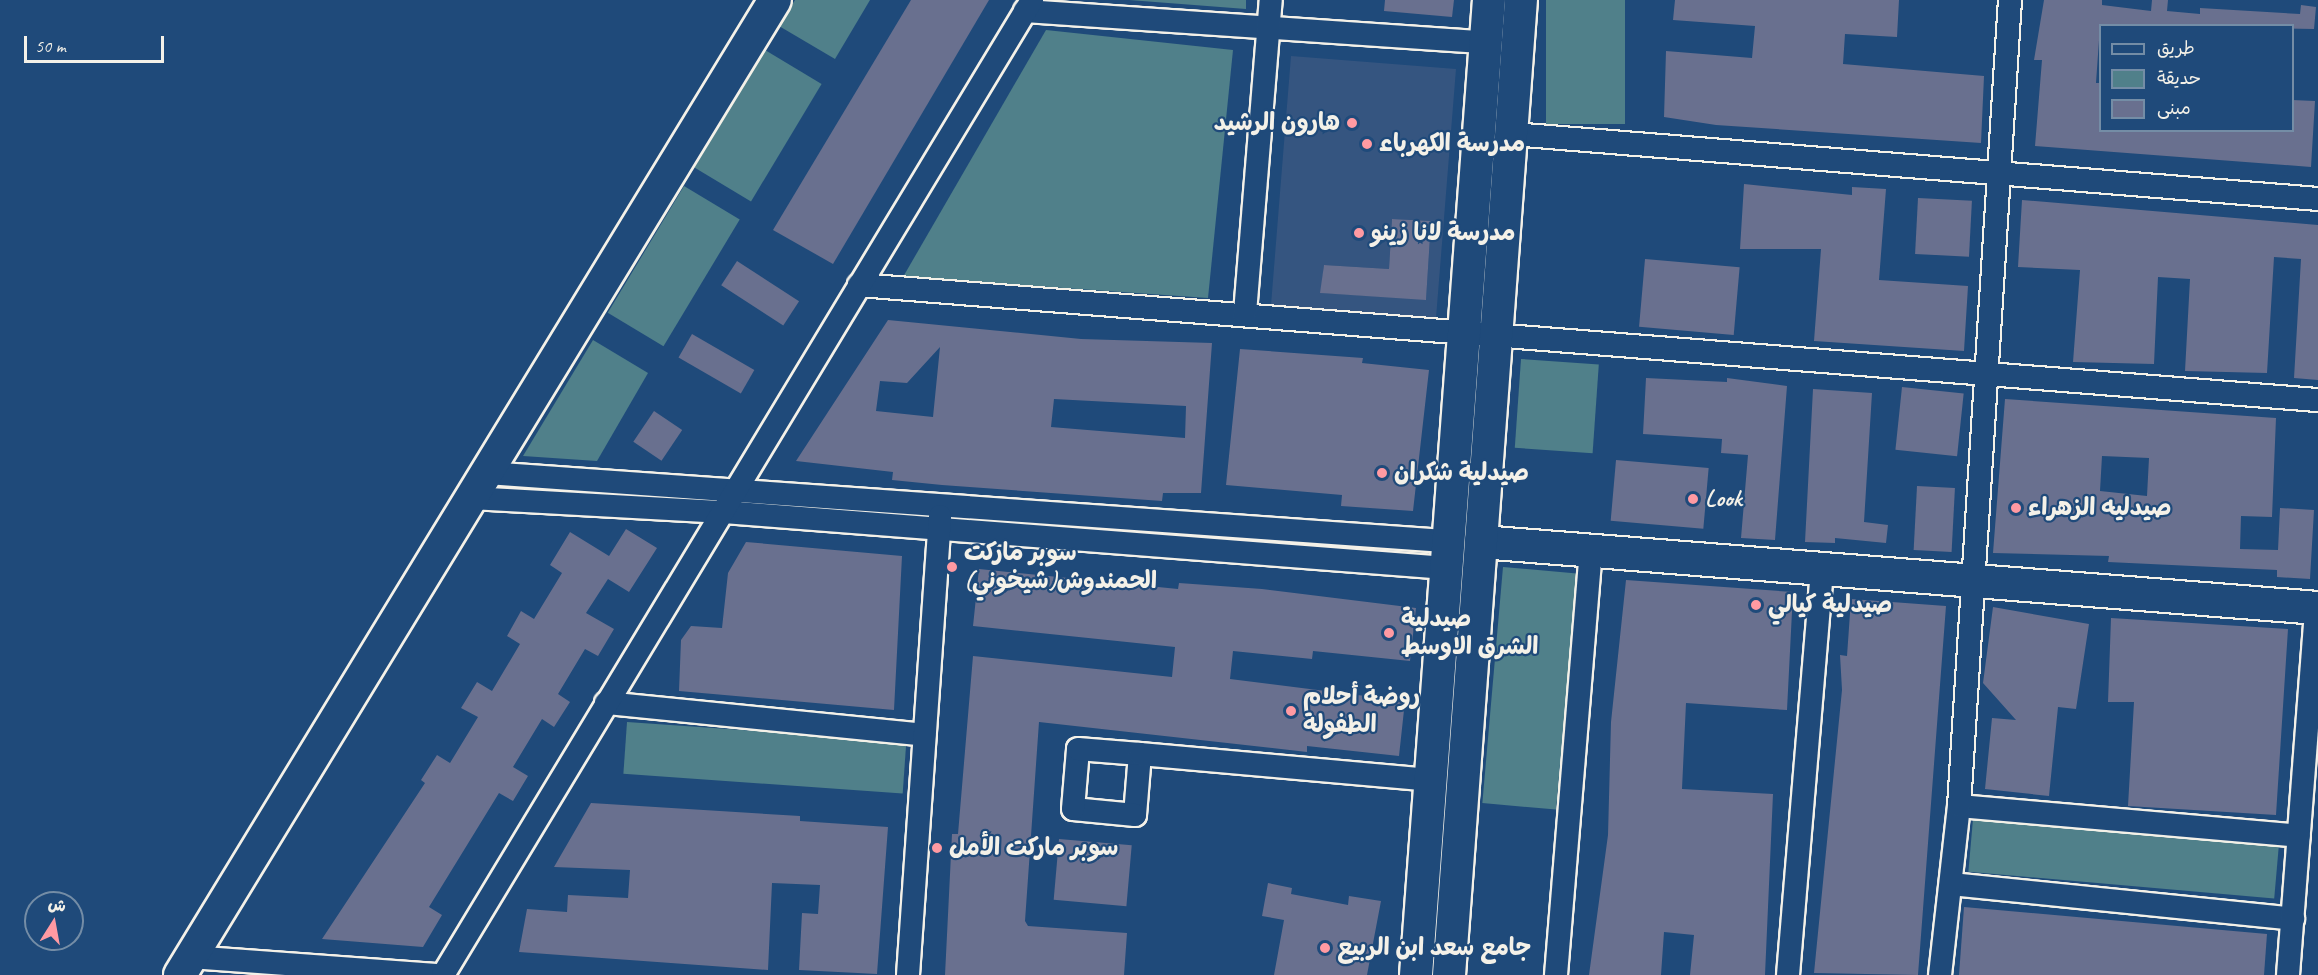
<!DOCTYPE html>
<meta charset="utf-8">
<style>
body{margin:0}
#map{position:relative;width:2318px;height:975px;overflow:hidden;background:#1f4a7a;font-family:Caveat,"Playpen Sans Arabic",sans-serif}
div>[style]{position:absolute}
.built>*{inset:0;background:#355580}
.green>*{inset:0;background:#50808a;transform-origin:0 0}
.building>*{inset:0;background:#69708f;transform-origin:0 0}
.roads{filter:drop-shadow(2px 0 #f4f1e8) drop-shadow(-2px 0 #f4f1e8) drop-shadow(0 2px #f4f1e8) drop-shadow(0 -2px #f4f1e8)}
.street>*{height:22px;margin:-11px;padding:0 11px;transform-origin:11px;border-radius:11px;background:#1f4a7a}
.secondary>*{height:32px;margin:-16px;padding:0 16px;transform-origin:16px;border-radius:16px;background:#1f4a7a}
.dots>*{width:16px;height:16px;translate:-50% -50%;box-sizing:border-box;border:3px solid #1f4a7a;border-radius:50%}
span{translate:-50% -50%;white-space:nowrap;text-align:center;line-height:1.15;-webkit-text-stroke:4.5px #1f4a7a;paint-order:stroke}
.poi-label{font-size:24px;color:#f4f1e8;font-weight:700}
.right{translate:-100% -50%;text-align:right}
.left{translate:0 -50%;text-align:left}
.legend{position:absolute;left:2099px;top:24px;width:195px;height:108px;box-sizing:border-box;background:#1f4a7a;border:2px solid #748da6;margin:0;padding:8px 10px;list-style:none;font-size:18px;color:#f4f1e8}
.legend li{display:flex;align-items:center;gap:12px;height:30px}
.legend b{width:30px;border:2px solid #748da6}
.north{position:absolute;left:24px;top:891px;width:60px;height:60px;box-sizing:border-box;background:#1f4a7a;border:2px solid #748da6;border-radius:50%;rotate:11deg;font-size:16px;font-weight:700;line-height:24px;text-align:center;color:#f4f1e8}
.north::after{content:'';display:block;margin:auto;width:21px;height:27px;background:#ff9aa2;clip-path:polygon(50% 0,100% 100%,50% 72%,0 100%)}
.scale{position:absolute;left:24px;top:36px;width:140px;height:27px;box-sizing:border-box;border:3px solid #f4f1e8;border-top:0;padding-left:8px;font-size:18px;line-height:21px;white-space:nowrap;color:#f4f1e8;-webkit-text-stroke:4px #1f4a7a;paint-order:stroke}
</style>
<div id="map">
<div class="built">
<i style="clip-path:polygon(evenodd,1291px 56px,1456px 69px,1436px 318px,1271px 305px,1291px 56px,1392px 219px,1431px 221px,1426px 299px,1321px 293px,1324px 265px,1389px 269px,1392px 219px)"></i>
</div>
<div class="green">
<i style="clip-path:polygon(795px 0,870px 0,835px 59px,779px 26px)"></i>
<i style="clip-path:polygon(1129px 0,1246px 0,1246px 9px)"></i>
<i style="left:1546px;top:0;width:79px;height:124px"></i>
<i style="clip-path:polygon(1046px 30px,1233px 50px,1208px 298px,903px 277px)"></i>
<i style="left:765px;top:50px;width:66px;height:137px;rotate:31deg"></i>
<i style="left:684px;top:186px;width:65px;height:148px;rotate:31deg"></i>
<i style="clip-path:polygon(593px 340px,648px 373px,597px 461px,523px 456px)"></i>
<i style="left:1521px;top:359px;width:78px;height:89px;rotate:4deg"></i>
<i style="left:1503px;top:567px;width:74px;height:237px;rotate:5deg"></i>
<i style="left:627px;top:722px;width:280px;height:52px;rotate:4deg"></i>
<i style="left:1973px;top:819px;width:307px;height:53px;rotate:5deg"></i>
</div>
<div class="building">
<i style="clip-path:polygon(911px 0,989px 0,833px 264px,773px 230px)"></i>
<i style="clip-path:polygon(1385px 0,1454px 0,1452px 17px,1384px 11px)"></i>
<i style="clip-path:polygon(1675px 0,1899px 0,1897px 37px,1845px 34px,1843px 64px,1984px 76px,1981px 143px,1716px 125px,1664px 117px,1666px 51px,1752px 58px,1755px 26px,1673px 20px)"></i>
<i style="clip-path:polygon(2044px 0,2102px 0,2102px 5px,2151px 11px,2152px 0,2168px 0,2167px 11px,2200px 14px,2200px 8px,2300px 14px,2301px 5px,2316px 7px,2314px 29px,2100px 26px,2096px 83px,2100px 83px,2100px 130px,2292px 130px,2292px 100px,2315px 101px,2311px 167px,2035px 146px,2042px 60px,2034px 60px)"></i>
<i style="clip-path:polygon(1744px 184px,1852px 195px,1852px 187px,1886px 189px,1879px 280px,1968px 286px,1964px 351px,1814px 341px,1821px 249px,1740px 249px)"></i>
<i style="left:1918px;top:198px;width:54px;height:56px;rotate:3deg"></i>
<i style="clip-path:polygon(2022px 200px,2318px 225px,2318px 380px,2294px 378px,2301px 259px,2274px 257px,2267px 373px,2185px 371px,2190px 279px,2158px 277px,2154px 364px,2073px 362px,2080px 270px,2018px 267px)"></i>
<i style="clip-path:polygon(1392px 219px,1431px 221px,1426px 300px,1320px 293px,1324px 265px,1389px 269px)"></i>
<i style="left:1645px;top:259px;width:95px;height:68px;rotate:5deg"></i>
<i style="left:737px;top:261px;width:74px;height:29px;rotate:33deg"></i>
<i style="clip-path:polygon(evenodd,888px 320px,1081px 339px,1212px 343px,1201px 493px,1163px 493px,1162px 501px,942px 485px,892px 480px,893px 472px,796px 461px,888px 320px,940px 347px,933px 417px,876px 411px,880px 381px,907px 383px,940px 347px,888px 320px,1054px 399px,1186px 406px,1185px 438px,1051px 427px,1054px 399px)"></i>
<i style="left:692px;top:334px;width:72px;height:27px;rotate:30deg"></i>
<i style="clip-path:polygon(1240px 349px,1363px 358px,1362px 363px,1429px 370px,1413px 511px,1341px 506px,1342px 495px,1226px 485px)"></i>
<i style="clip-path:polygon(1646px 378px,1727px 382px,1727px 378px,1787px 386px,1775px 540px,1741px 538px,1748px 455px,1721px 453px,1722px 439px,1643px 434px)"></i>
<i style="left:1902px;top:387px;width:62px;height:63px;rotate:6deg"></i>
<i style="clip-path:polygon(1813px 389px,1872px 393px,1864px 522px,1888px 525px,1886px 543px,1835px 538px,1835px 543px,1805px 542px)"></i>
<i style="clip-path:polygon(evenodd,2005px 399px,2276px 418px,2272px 517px,2241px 516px,2240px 549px,2278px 550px,2280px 508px,2314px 510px,2310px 579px,2277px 577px,2277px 570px,2108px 562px,2109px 556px,1993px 553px,2005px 399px,2102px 456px,2149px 458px,2147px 496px,2100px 491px,2102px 456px)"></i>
<i style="left:654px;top:411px;width:34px;height:37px;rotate:34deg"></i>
<i style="left:1616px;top:460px;width:93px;height:61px;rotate:5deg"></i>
<i style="left:1917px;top:486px;width:38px;height:64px;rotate:3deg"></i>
<i style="clip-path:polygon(626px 529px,657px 548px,629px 592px,608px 579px,586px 613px,614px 629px,598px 656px,585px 649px,558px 694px,570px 702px,554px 727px,542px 719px,513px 767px,528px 776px,513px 801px,499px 793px,429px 907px,442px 915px,423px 947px,322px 939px,425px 783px,421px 780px,437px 755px,450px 763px,478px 717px,461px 708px,477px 682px,492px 691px,520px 644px,507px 636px,521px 611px,534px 619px,562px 573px,550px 565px,570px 532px,609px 556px)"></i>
<i style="clip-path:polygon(746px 542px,902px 556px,894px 710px,679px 691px,681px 640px,691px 626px,722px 628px,728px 573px)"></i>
<i style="clip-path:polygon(979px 569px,1178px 589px,1179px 583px,1262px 589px,1416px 608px,1410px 661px,1313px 651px,1312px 659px,1233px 651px,1230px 679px,1405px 701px,1399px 756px,1307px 746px,1307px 752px,1039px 722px,1025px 921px,1028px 926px,1127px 933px,1124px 975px,945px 975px,952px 834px,958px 834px,973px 656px,1172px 677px,1175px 647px,973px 626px)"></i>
<i style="clip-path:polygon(1626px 580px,1793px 592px,1787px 710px,1686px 703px,1682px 789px,1773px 794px,1765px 975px,1690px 975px,1694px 935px,1664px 932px,1661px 975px,1589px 975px,1608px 835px,1611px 722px)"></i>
<i style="clip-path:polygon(1851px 599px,1946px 606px,1918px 975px,1814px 973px,1842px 690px,1840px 655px,1847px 656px)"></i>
<i style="clip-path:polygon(1993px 607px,2089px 624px,2076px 709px,2058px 707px,2049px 796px,1985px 789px,1992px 718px,2016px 720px,1983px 683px)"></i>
<i style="clip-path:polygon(2111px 618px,2288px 629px,2276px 815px,2128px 806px,2134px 702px,2108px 702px)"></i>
<i style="clip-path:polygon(591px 803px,800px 816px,800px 821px,888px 827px,877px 974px,799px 970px,802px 913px,818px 914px,820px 885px,772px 883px,768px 970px,519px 952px,527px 909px,567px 912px,568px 895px,628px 898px,630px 870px,554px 867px)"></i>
<i style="left:1059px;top:839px;width:73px;height:61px;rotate:5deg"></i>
<i style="clip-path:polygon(1268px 883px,1292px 888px,1291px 894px,1348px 905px,1349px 896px,1381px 901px,1367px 975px,1274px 975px,1284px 920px,1262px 916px)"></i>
<i style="clip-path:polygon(1964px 907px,2267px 934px,2264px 975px,1959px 975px)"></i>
</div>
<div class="roads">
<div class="street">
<i style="left:1025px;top:11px;width:461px;rotate:3.9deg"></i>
<i style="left:1512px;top:134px;width:809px;rotate:4.61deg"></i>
<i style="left:859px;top:285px;width:1464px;rotate:4.51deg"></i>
<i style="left:1245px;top:313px;width:314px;rotate:-85.3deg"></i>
<i style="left:487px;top:473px;width:960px;rotate:4.06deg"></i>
<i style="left:471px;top:498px;width:253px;rotate:3.2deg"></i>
<i style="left:724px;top:512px;width:724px;rotate:4.44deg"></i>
<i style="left:606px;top:703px;width:320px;rotate:5.7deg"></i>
<i style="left:1140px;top:754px;width:61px;rotate:94.7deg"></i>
<i style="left:1135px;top:815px;width:62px;rotate:-174.5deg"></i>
<i style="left:1073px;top:809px;width:60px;rotate:-85.2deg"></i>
<i style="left:1078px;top:749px;width:62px;rotate:4.6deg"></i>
<i style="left:1140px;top:754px;width:291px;rotate:5.1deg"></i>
<i style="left:1959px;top:806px;width:341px;rotate:5deg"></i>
<i style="left:1951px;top:884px;width:344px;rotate:5.8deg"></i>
<i style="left:191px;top:957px;width:245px;rotate:4.2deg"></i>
<i style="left:443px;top:975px;width:1139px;rotate:-58.86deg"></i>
<i style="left:908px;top:975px;width:460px;rotate:-86deg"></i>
<i style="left:1556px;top:975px;width:425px;rotate:-85.3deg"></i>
<i style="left:1788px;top:975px;width:409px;rotate:-85.2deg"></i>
<i style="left:1940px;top:975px;width:170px;rotate:-83.6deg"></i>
<i style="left:1959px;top:806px;width:808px;rotate:-86.38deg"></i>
<i style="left:2288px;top:975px;width:369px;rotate:-85.6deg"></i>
</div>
<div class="secondary">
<i style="left:1481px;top:542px;width:840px;rotate:4.51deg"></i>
<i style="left:180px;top:975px;width:1142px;rotate:-58.61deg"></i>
<i style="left:1416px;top:975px;width:978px;rotate:-85.72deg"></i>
<i style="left:1449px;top:975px;width:978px;rotate:-85.78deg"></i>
</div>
</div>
<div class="dots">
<i style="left:1352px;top:123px;background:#ff9aa2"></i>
<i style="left:1367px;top:144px;background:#ff9aa2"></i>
<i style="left:1359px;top:233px;background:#ff9aa2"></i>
<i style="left:1382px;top:473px;background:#ff9aa2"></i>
<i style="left:1693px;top:499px;background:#ff9aa2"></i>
<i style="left:2016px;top:508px;background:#ff9aa2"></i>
<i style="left:952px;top:567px;background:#ff9aa2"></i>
<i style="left:1756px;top:605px;background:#ff9aa2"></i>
<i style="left:1389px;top:633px;background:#ff9aa2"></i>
<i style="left:1291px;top:711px;background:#ff9aa2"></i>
<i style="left:937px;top:848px;background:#ff9aa2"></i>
<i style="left:1325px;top:948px;background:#ff9aa2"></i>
</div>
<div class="poi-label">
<span class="right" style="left:1340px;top:123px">هارون الرشيد</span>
<span class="left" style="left:1379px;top:144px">مدرسة الكهرباء</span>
<span class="left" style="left:1371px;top:233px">مدرسة لانا زينو</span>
<span class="left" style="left:1394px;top:473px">صيدلية شكران</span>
<span class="left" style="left:1705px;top:499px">Look</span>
<span class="left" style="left:2028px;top:508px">صيدليه الزهراء</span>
<span class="left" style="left:964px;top:567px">سوبر ماركت<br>الحمندوش(شيخوني)</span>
<span class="left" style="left:1768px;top:605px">صيدلية كيالي</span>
<span class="left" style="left:1401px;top:633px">صيدلية<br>الشرق الاوسط</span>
<span class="left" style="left:1303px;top:711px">روضة أحلام<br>الطفولة</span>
<span class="left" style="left:949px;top:848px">سوبر ماركت الأمل</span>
<span class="left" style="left:1337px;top:948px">جامع سعد ابن الربيع</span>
</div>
<ul class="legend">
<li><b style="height:8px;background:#1f4a7a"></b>طريق</li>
<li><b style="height:16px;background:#50808a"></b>حديقة</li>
<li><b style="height:16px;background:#69708f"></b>مبنى</li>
</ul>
<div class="north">ش</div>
<div class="scale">50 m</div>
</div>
